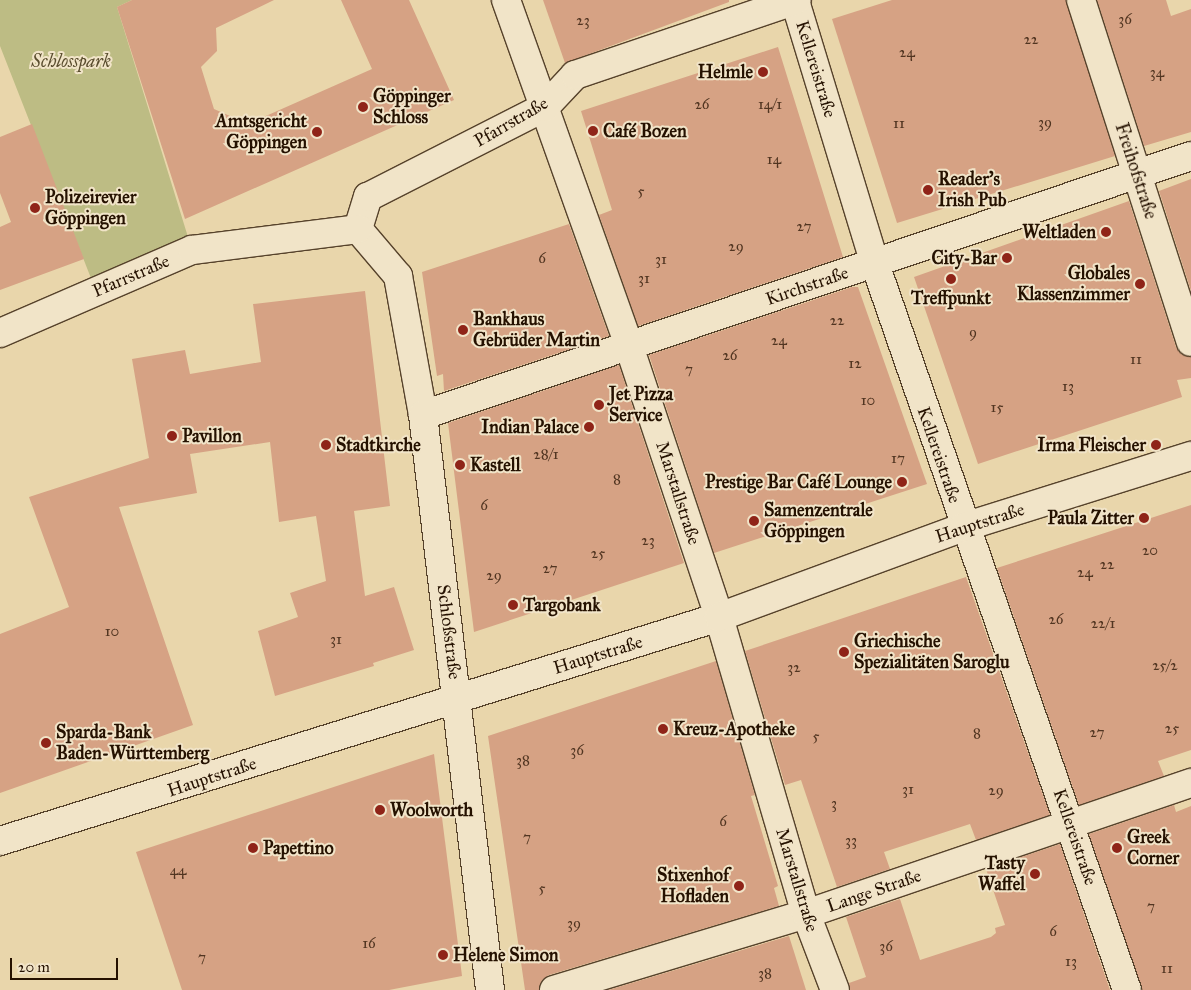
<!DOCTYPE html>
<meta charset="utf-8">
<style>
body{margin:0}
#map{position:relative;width:1191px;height:990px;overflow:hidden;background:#e9d6ab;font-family:"IM FELL Great Primer",serif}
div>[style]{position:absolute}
.green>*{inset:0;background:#bdbc84}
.building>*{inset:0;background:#d6a284}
.roads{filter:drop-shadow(1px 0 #56422b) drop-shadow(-1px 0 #56422b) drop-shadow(0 1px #56422b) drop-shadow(0 -1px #56422b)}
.minor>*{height:28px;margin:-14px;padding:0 14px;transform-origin:14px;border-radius:14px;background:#f1e4c8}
.dots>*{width:14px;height:14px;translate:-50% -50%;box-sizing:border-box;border:2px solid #f1e4c8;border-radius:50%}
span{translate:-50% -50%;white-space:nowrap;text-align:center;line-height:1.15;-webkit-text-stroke:4px #f1e4c8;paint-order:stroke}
.number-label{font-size:15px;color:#513521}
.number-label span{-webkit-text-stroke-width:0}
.park-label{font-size:18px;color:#5a4d2e;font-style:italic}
.street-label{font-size:18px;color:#251100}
.poi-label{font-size:18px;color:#251100;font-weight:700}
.right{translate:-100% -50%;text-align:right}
.left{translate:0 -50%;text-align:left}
.scale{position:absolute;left:10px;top:958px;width:108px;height:22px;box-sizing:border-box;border:2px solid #251100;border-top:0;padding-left:6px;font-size:15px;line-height:18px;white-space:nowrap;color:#251100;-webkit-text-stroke:4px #f1e4c8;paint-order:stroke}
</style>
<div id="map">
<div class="green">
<i style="clip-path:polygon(0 0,132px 0,117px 7px,192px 250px,96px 291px,0 46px)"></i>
</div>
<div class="building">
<i style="clip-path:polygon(132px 0,274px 0,216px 28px,217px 51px,201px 67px,214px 109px,230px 116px,243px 126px,372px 69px,341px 0,409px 0,454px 100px,185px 219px,117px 7px)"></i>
<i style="clip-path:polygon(543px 0,729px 0,729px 2px,565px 63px)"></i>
<i style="clip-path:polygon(892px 0,1066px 0,1115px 156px,897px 223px,832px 19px)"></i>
<i style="clip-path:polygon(1097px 0,1166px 0,1171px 16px,1191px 9px,1191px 132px,1144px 146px)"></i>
<i style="clip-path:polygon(778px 47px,843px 257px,638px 326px,599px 215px,612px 210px,581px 111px)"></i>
<i style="clip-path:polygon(32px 124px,84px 259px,0 290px,0 227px,11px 222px,0 193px,0 137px)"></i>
<i style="clip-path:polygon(1191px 179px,1191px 291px,1159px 191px)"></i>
<i style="clip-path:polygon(1129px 201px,1176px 347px,1181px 354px,1191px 357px,1191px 378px,1177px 380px,1182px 397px,978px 464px,914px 277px)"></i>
<i style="clip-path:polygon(569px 224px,609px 336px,444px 391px,443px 374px,437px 376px,422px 272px)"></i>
<i style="clip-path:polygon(852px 287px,858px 287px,927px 484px,714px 553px,649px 355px)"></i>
<i style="clip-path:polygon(365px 291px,390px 506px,354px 511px,365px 596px,394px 587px,414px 650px,373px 663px,374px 666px,275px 696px,258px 631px,298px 617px,290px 593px,326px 581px,316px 516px,279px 522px,270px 442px,190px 454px,197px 493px,119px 507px,193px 725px,0 793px,0 634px,69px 607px,29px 497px,149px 458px,132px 359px,185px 350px,190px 374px,261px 362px,253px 304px)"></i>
<i style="clip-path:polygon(619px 365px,684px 563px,474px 632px,448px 423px)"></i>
<i style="clip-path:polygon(1191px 505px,1191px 750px,1158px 761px,1164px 776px,1079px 805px,997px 568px)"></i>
<i style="clip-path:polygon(966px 577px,1050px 815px,976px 840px,970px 824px,884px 852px,890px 869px,837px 887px,801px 780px,785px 785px,745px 651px)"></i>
<i style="clip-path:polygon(716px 661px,755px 795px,751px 796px,778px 886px,774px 888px,779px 906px,549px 975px,542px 980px,539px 990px,525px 990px,488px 736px)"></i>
<i style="clip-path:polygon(434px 754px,462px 976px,389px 990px,182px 990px,136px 852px)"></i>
<i style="clip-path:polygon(1174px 805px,1176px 812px,1191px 806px,1191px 990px,1142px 990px,1089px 834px)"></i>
<i style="clip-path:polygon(1060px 844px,1110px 990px,850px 990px,849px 983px,866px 977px,846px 917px,900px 899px,920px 960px,991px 937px,996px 933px,995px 928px,1005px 925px,986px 869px)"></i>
<i style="clip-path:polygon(789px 936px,806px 990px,608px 990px)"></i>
</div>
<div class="roads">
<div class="minor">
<i style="left:506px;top:0;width:367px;rotate:70.4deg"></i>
<i style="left:629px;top:346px;width:286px;rotate:71.6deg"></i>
<i style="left:719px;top:617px;width:309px;rotate:73.7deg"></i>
<i style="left:806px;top:914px;width:81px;rotate:69.1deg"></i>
<i style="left:1081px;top:0;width:359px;rotate:72.2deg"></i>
<i style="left:795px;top:1px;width:275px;rotate:73.1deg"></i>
<i style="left:875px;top:264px;width:768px;rotate:70.86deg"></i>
<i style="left:358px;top:229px;width:62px;rotate:49.6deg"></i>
<i style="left:398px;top:276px;width:141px;rotate:79.8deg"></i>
<i style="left:423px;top:415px;width:579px;rotate:83.35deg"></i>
<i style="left:358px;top:229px;width:34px;rotate:-73deg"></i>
<i style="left:368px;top:197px;width:199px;rotate:-27deg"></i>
<i style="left:545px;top:107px;width:44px;rotate:-46.8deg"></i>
<i style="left:575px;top:75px;width:234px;rotate:-18.7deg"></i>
<i style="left:0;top:333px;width:209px;rotate:-23.4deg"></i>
<i style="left:192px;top:250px;width:167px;rotate:-7.2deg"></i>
<i style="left:423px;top:415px;width:810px;rotate:-18.64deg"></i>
<i style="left:0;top:841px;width:753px;rotate:-17.3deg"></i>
<i style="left:719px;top:617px;width:261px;rotate:-20.2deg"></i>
<i style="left:964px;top:527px;width:238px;rotate:-17.4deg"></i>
<i style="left:554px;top:990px;width:263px;rotate:-16.8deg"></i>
<i style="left:806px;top:914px;width:407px;rotate:-18.8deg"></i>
</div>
</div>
<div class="dots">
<i style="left:763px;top:72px;background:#8f2418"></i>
<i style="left:363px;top:107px;background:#8f2418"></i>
<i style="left:593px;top:131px;background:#8f2418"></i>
<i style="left:317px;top:132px;background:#8f2418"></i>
<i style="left:928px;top:190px;background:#8f2418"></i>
<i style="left:35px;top:208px;background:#8f2418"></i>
<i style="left:1106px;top:232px;background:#8f2418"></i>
<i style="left:1007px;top:258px;background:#8f2418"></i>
<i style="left:951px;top:279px;background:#8f2418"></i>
<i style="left:1140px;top:284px;background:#8f2418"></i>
<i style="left:463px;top:330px;background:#8f2418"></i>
<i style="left:599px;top:405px;background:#8f2418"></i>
<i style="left:589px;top:427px;background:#8f2418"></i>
<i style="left:172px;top:436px;background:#8f2418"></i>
<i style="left:326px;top:445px;background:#8f2418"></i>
<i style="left:1156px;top:445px;background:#8f2418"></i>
<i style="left:460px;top:465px;background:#8f2418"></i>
<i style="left:902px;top:482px;background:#8f2418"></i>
<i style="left:1144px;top:518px;background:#8f2418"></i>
<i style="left:754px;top:521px;background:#8f2418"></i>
<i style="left:513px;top:605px;background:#8f2418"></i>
<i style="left:844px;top:652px;background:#8f2418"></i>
<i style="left:663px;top:729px;background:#8f2418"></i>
<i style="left:46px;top:743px;background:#8f2418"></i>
<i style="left:380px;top:810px;background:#8f2418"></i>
<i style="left:253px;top:848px;background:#8f2418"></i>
<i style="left:1117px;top:848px;background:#8f2418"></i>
<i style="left:1035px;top:874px;background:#8f2418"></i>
<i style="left:739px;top:886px;background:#8f2418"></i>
<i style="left:443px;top:955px;background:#8f2418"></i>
</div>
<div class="number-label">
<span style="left:1125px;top:20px">36</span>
<span style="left:583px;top:21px">23</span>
<span style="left:1031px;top:40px">22</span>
<span style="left:907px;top:53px">24</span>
<span style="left:1157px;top:73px">34</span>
<span style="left:702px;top:105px">26</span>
<span style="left:770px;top:105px">14/1</span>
<span style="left:1045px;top:123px">39</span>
<span style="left:899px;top:124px">11</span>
<span style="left:774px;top:160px">14</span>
<span style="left:641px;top:192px">5</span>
<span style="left:804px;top:227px">27</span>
<span style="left:736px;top:247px">29</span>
<span style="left:542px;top:259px">6</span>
<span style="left:661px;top:260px">31</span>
<span style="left:644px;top:279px">31</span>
<span style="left:837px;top:321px">22</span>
<span style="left:973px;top:333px">9</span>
<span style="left:779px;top:341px">24</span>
<span style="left:730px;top:356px">26</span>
<span style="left:1136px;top:360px">11</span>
<span style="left:855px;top:364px">12</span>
<span style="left:689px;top:370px">7</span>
<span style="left:1068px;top:387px">13</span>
<span style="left:868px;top:401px">10</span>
<span style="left:997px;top:408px">15</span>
<span style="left:546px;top:455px">28/1</span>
<span style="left:898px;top:459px">17</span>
<span style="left:617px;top:480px">8</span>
<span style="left:484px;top:506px">6</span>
<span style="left:648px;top:541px">23</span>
<span style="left:1150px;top:551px">20</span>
<span style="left:598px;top:554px">25</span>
<span style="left:1107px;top:565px">22</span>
<span style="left:550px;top:569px">27</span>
<span style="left:1085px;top:573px">24</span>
<span style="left:494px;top:576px">29</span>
<span style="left:1056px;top:620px">26</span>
<span style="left:1103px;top:624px">22/1</span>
<span style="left:112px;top:632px">10</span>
<span style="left:336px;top:640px">31</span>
<span style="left:1165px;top:666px">25/2</span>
<span style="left:794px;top:668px">32</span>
<span style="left:1172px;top:729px">25</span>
<span style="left:1097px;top:733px">27</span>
<span style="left:977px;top:734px">8</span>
<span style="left:816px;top:737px">5</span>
<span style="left:577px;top:751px">36</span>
<span style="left:523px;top:761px">38</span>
<span style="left:908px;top:790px">31</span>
<span style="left:996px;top:791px">29</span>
<span style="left:834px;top:804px">3</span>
<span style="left:723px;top:822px">6</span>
<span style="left:527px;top:838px">7</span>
<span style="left:851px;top:841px">33</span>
<span style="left:178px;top:871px">44</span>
<span style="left:542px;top:889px">5</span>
<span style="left:1151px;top:907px">7</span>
<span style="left:574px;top:924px">39</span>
<span style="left:1053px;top:932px">6</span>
<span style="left:369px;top:944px">16</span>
<span style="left:886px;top:947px">36</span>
<span style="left:202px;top:958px">7</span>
<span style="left:1071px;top:962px">13</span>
<span style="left:1167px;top:969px">11</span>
<span style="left:765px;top:974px">38</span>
</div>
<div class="park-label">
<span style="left:71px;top:61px">Schlosspark</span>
</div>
<div class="street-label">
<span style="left:816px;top:69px;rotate:73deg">Kellereistraße</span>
<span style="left:511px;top:122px;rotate:-30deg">Pfarrstraße</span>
<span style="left:1136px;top:171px;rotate:72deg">Freihofstraße</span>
<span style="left:131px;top:276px;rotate:-23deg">Pfarrstraße</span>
<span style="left:807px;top:286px;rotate:-19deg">Kirchstraße</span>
<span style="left:939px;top:455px;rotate:71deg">Kellereistraße</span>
<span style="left:678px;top:493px;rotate:72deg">Marstallstraße</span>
<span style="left:980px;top:523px;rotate:-18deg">Hauptstraße</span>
<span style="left:449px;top:632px;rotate:83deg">Schloßstraße</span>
<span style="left:598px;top:655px;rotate:-17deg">Hauptstraße</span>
<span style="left:212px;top:777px;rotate:-18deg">Hauptstraße</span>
<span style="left:1075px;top:837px;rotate:71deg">Kellereistraße</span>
<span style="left:797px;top:880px;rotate:73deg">Marstallstraße</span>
<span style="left:874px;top:891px;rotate:-19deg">Lange Straße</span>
</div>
<div class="poi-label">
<span class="right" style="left:753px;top:72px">Helmle</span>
<span class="left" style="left:373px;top:107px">Göppinger<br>Schloss</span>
<span class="right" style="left:307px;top:132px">Amtsgericht<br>Göppingen</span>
<span class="left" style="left:603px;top:131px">Café Bozen</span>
<span class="left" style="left:938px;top:190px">Reader's<br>Irish Pub</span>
<span class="left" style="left:45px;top:208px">Polizeirevier<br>Göppingen</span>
<span class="right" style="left:1096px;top:232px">Weltladen</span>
<span class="right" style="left:997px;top:258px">City-Bar</span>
<span class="right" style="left:1130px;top:284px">Globales<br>Klassenzimmer</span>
<span style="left:951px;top:298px">Treffpunkt</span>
<span class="left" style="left:473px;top:330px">Bankhaus<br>Gebrüder Martin</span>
<span class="left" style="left:609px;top:405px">Jet Pizza<br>Service</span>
<span class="right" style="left:579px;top:427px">Indian Palace</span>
<span class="left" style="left:182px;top:436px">Pavillon</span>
<span class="left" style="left:336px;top:445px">Stadtkirche</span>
<span class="right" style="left:1146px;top:445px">Irma Fleischer</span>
<span class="left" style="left:470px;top:465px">Kastell</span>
<span class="right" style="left:892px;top:482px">Prestige Bar Café Lounge</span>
<span class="left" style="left:764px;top:521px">Samenzentrale<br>Göppingen</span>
<span class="right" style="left:1134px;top:518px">Paula Zitter</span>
<span class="left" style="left:523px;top:605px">Targobank</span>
<span class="left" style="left:854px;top:652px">Griechische<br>Spezialitäten Saroglu</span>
<span class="left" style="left:673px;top:729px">Kreuz-Apotheke</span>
<span class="left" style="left:56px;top:743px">Sparda-Bank<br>Baden-Württemberg</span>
<span class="left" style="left:390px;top:810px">Woolworth</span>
<span class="left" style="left:1127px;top:848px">Greek<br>Corner</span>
<span class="left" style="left:263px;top:848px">Papettino</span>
<span class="right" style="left:1025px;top:874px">Tasty<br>Waffel</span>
<span class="right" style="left:729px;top:886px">Stixenhof<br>Hofladen</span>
<span class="left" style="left:453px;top:955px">Helene Simon</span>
</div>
<div class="scale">20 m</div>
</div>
